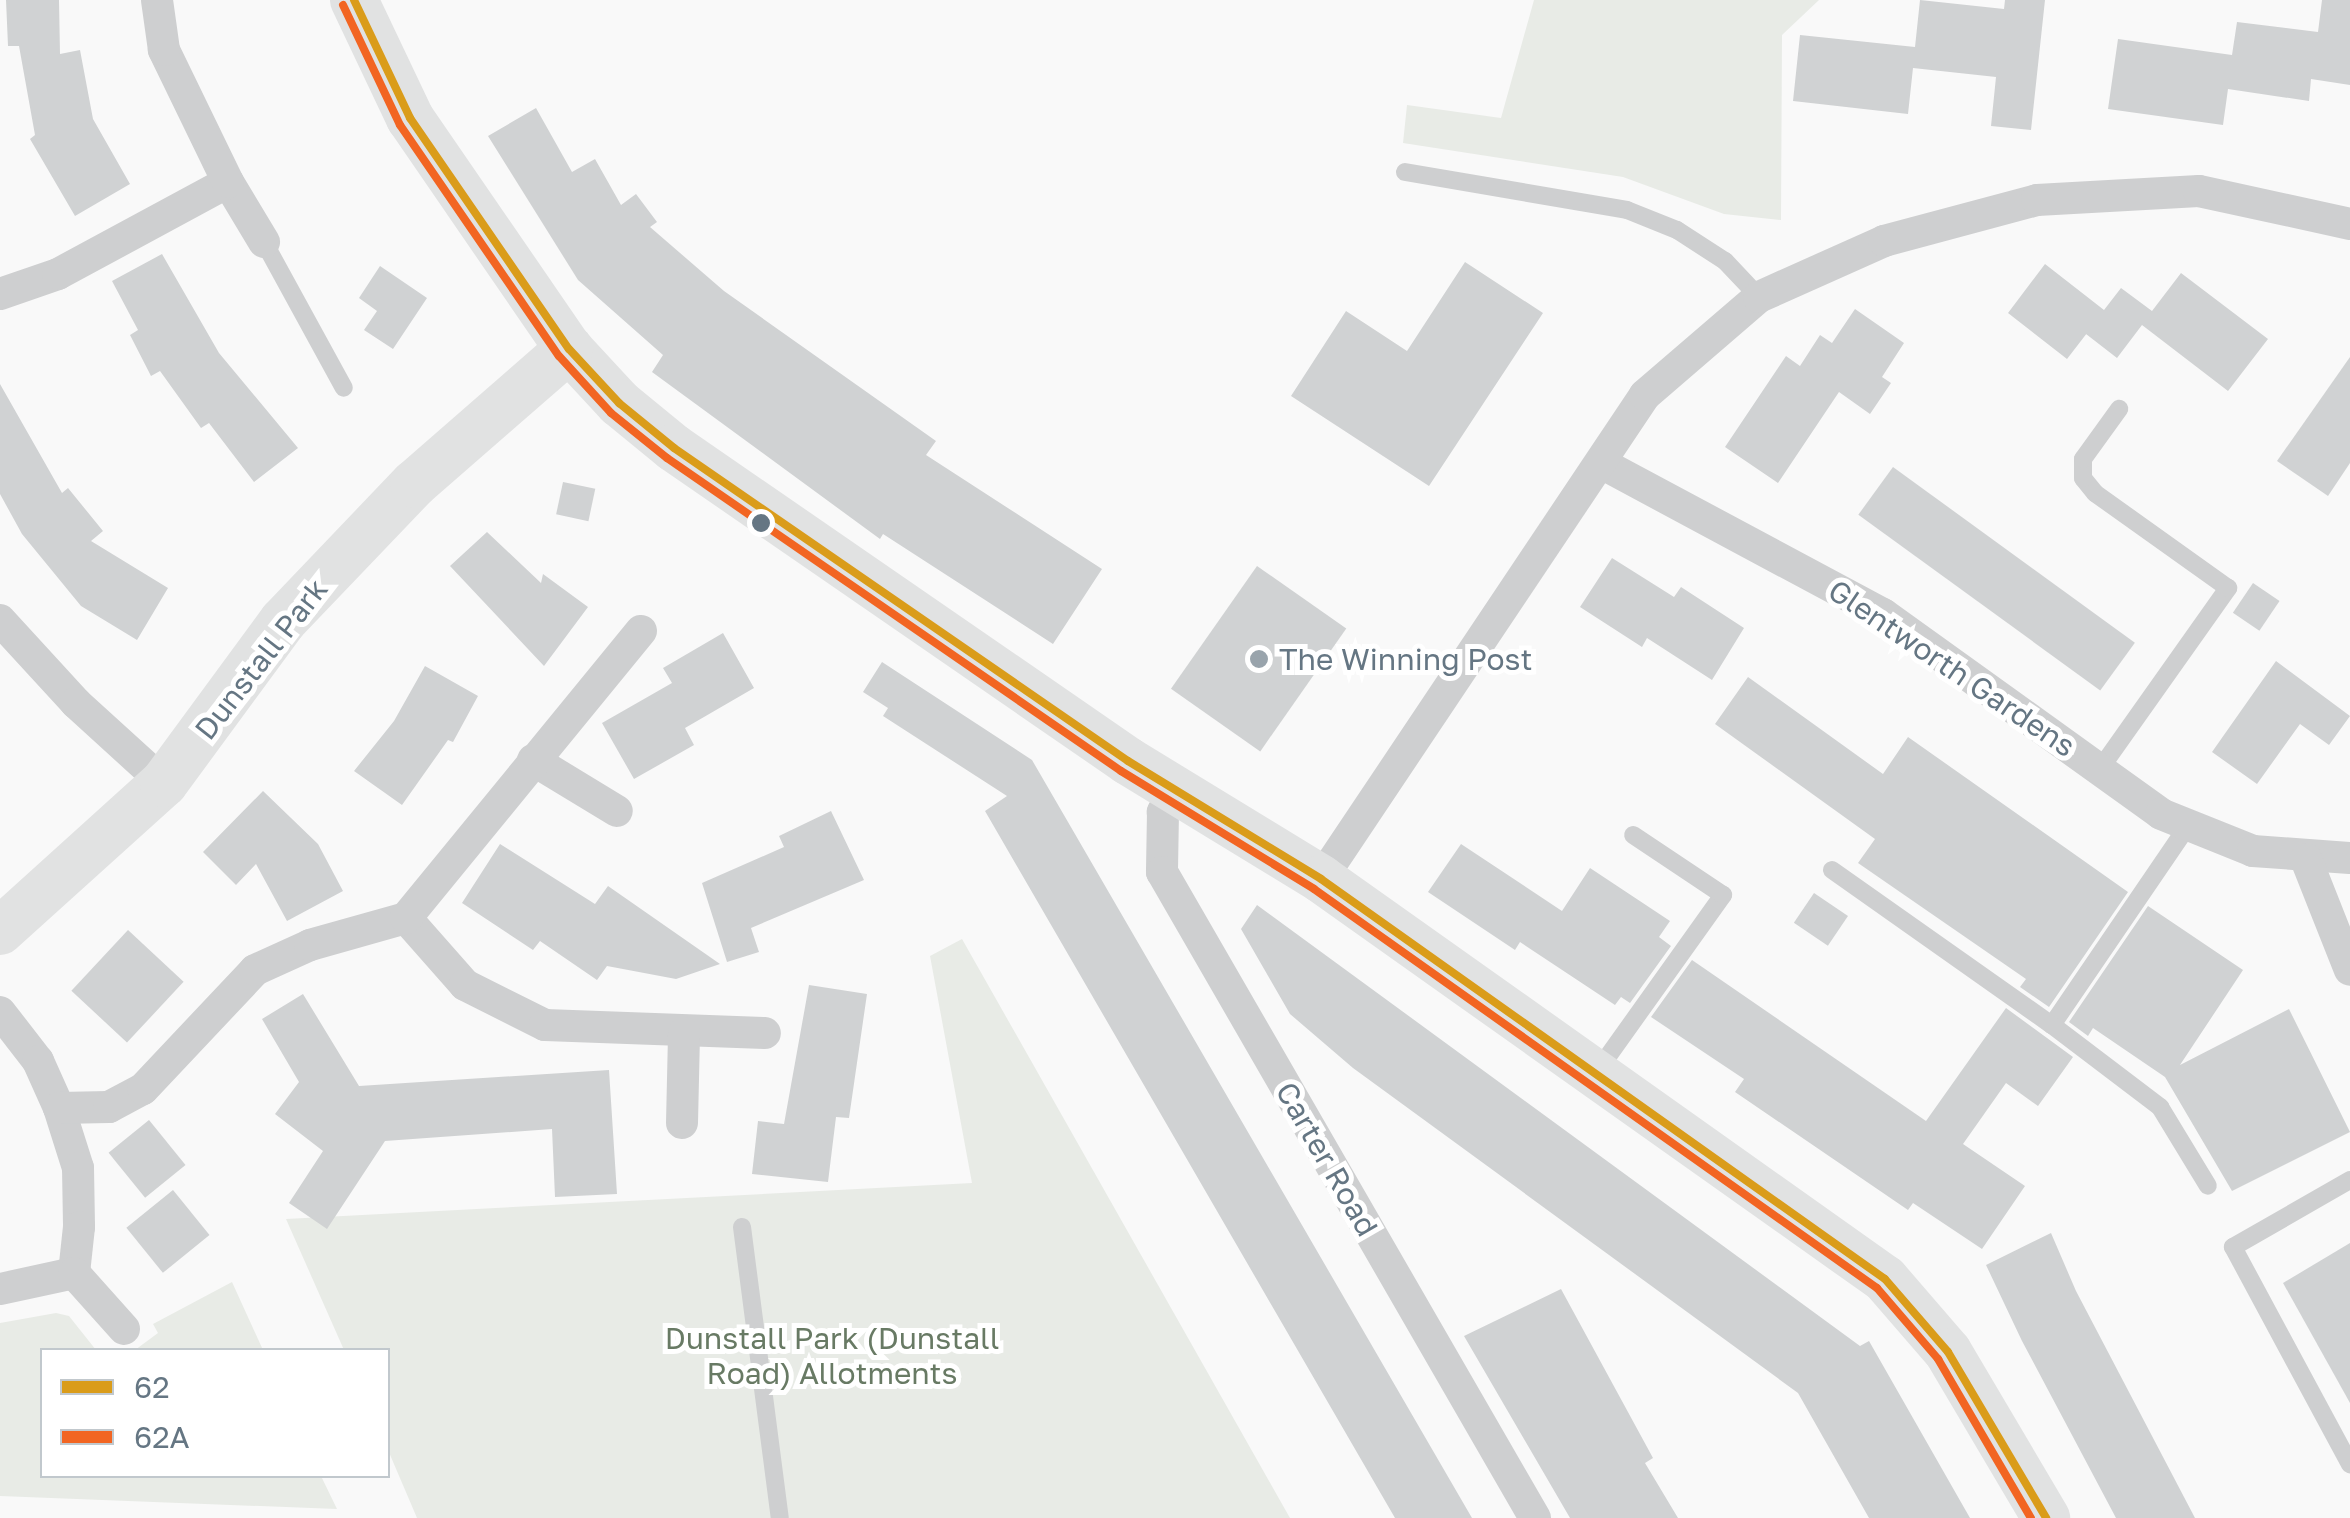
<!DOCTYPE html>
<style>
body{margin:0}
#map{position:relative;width:2350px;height:1518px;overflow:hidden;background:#f9f9f9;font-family:"Golos Text",sans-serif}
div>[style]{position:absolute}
.green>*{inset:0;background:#e8ebe6}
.building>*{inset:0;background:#d0d2d3;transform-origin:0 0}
.lane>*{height:18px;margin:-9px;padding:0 9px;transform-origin:9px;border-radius:9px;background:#cecfd0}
.street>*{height:32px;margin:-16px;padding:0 16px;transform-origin:16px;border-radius:16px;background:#cecfd0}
.secondary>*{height:48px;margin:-24px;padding:0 24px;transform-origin:24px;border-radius:24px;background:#e1e2e2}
.bus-1>*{height:8px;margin:-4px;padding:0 4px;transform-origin:4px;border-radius:4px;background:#da9c1a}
.bus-2>*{height:8px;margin:-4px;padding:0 4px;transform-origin:4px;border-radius:4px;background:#f26522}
.dots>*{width:28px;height:28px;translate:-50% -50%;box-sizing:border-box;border:5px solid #fff;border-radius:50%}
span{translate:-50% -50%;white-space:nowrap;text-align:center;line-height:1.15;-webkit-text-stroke:10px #fff;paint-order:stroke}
.street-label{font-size:30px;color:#657683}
.poi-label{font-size:30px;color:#657683}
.left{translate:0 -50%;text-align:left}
.park-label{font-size:30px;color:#687a64}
.legend{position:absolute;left:40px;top:1348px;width:350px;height:130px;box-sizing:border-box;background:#fff;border:2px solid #c1c8cd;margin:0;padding:12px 18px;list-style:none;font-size:30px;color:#657683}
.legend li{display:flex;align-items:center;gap:20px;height:50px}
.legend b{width:50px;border:2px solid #c1c8cd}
</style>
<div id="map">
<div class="green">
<i style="clip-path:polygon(1534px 0,1819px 0,1782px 35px,1781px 220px,1724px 214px,1623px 177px,1403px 143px,1407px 105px,1501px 118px)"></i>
<i style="clip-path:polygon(962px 939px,1290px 1518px,417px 1518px,388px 1450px,388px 1350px,344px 1350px,286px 1219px,972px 1183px,930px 956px)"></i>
<i style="clip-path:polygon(232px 1282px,263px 1350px,135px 1350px,158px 1333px,153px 1324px)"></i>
<i style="clip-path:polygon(56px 1313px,69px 1316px,96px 1350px,42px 1350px,42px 1476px,321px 1476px,337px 1509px,0 1496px,0 1323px)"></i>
</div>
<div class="building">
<i style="clip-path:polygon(6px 0,59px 0,60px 54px,80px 50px,93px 119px,130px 184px,75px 216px,30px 139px,35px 135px,19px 46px,8px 46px)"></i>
<i style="clip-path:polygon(1920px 0,2004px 9px,2005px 0,2045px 0,2031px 130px,1991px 126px,1996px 77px,1913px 68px,1908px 114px,1793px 101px,1800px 35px,1915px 47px)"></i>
<i style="clip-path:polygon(2322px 0,2350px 0,2350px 85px,2311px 79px,2309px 101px,2228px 89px,2223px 125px,2108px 109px,2118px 39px,2232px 55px,2237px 22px,2318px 32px)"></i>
<i style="clip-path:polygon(536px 108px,572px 172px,595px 159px,621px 205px,636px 194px,657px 222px,650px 227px,724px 291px,936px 441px,926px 455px,1102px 569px,1053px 644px,883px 534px,880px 539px,652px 372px,663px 355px,578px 280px,488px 136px)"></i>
<i style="clip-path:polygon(162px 254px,219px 353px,298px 448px,254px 482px,209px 423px,201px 428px,160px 371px,151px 376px,130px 335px,138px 330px,112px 281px)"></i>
<i style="clip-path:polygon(1465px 262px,1543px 313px,1429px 486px,1291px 396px,1346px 311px,1407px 351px)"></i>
<i style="clip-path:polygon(2045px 264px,2104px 310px,2121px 288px,2152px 311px,2181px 273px,2268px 339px,2228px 391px,2142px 325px,2117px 358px,2086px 334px,2094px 324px,2067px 359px,2008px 313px)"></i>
<i style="clip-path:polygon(380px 266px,427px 298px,393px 349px,364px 330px,377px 311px,359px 298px)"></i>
<i style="clip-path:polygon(1855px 309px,1904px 343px,1882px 377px,1891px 383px,1870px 414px,1839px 392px,1778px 483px,1725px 447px,1786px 356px,1800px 366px,1820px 335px,1832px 343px)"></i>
<i style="clip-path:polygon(2350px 357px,2350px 463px,2328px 496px,2277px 461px)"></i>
<i style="clip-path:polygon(0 384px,62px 493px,68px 488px,103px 531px,91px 541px,168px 588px,137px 640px,81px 606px,22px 534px,0 494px)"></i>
<i style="left:1893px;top:467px;width:299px;height:59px;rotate:36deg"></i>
<i style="left:563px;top:482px;width:33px;height:33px;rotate:12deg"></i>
<i style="clip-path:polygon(487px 532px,541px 583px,543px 574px,588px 607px,544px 666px,450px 566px)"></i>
<i style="clip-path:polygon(1612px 558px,1674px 597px,1681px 587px,1744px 628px,1712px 680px,1647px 638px,1642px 647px,1580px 607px)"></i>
<i style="left:1257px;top:566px;width:109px;height:150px;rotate:35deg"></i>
<i style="left:2253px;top:583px;width:32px;height:36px;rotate:34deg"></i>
<i style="clip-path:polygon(723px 633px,754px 688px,685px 728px,694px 745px,634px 779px,602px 723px,672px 683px,663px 668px)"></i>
<i style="clip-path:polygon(2276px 661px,2350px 716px,2329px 745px,2300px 724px,2257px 784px,2212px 752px)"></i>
<i style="clip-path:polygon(882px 662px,1032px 760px,1472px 1518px,1395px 1518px,985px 811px,1007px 796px,883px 716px,888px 708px,863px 692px)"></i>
<i style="clip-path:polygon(425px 666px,478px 696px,453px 742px,448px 740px,402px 805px,354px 771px,394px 721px)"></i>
<i style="clip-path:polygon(1748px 677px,1883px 774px,1908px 737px,2128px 892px,2049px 1007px,2020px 987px,2026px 979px,1858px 863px,1875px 839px,1715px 724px)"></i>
<i style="clip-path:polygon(263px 791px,318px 844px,343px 891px,287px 921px,256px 864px,236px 885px,203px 852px)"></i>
<i style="clip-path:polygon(831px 811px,864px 880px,751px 928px,759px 952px,727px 962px,702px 883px,784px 847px,779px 836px)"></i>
<i style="clip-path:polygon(500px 844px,595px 904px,608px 886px,720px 964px,676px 979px,607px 966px,597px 980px,540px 941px,533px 950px,462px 903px)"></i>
<i style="clip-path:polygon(1461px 844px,1562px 911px,1590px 868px,1670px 921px,1659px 937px,1671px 946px,1630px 1003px,1621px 997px,1615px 1005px,1520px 942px,1515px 950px,1428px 892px)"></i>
<i style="left:1814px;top:893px;width:41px;height:36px;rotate:34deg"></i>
<i style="clip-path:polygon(1257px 905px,1860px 1346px,1869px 1341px,1970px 1518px,1869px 1518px,1798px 1393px,1353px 1068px,1290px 1014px,1241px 929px)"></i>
<i style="clip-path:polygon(2148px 906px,2243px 970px,2180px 1065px,2289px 1009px,2350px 1132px,2232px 1191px,2165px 1077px,2093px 1028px,2088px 1036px,2069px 1022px)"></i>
<i style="left:128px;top:930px;width:76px;height:83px;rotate:43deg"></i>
<i style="clip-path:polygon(1692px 960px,1926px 1121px,2006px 1008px,2073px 1057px,2038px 1106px,2006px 1083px,1963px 1144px,2025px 1186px,1982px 1249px,1913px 1203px,1908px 1210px,1735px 1092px,1744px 1079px,1651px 1017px)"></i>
<i style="clip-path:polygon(809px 985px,867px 994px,849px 1118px,836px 1117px,828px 1182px,752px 1174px,758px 1121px,784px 1124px)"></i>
<i style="clip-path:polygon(303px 994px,359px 1086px,609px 1070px,617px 1194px,555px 1197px,552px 1129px,385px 1141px,327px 1229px,289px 1203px,323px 1151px,275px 1114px,299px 1082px,262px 1019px)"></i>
<i style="left:149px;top:1120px;width:58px;height:52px;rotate:51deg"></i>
<i style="left:173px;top:1190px;width:58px;height:60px;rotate:51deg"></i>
<i style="clip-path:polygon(2051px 1233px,2076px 1291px,2195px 1518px,2116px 1518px,2022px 1341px,1986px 1265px)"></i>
<i style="clip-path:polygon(2350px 1243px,2350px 1403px,2283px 1283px)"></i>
<i style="clip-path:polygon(1561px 1289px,1653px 1458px,1645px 1463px,1678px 1518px,1570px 1518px,1464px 1336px)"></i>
</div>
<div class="lane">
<i style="left:1405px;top:172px;width:225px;rotate:9.7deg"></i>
<i style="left:1627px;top:210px;width:54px;rotate:21.8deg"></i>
<i style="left:1677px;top:230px;width:57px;rotate:32.9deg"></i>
<i style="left:1725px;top:261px;width:50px;rotate:46.6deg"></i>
<i style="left:264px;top:242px;width:166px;rotate:61.3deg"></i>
<i style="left:2100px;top:769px;width:222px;rotate:-54.7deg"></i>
<i style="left:2228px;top:588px;width:163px;rotate:-144.5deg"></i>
<i style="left:2095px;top:493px;width:19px;rotate:-129deg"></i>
<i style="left:2083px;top:478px;width:19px;rotate:-90deg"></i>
<i style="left:2083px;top:459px;width:62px;rotate:-54.2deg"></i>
<i style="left:1832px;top:870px;width:269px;rotate:35.2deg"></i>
<i style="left:2052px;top:1025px;width:241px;rotate:-55.7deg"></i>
<i style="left:2052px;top:1025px;width:136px;rotate:37.2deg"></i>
<i style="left:2160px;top:1107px;width:92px;rotate:58.7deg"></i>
<i style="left:1596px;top:1073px;width:219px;rotate:-54.5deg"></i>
<i style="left:1723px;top:895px;width:108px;rotate:-146.3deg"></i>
<i style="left:2350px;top:1180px;width:135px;rotate:150.2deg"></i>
<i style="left:2233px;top:1247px;width:247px;rotate:61.7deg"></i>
<i style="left:742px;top:1227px;width:293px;rotate:82.6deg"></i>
</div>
<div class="street">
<i style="left:228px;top:182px;width:70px;rotate:59deg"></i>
<i style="left:0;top:294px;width:61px;rotate:-19deg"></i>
<i style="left:58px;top:274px;width:193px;rotate:-28.4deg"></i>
<i style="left:228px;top:182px;width:147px;rotate:-115.9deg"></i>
<i style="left:164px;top:50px;width:50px;rotate:-98deg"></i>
<i style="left:1601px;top:463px;width:320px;rotate:28.2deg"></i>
<i style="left:1883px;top:614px;width:342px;rotate:35.7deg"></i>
<i style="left:2161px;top:814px;width:99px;rotate:21.9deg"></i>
<i style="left:2253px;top:851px;width:97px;rotate:4.1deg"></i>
<i style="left:0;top:620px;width:113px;rotate:47.5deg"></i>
<i style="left:76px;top:703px;width:119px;rotate:42.3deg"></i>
<i style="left:533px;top:760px;width:98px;rotate:31.3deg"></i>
<i style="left:1174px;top:790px;width:25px;rotate:117deg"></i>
<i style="left:1163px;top:812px;width:60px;rotate:91deg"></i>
<i style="left:1162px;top:872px;width:746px;rotate:60deg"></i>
<i style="left:2306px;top:859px;width:119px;rotate:68.4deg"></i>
<i style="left:1321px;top:879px;width:582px;rotate:-56.2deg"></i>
<i style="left:1645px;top:395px;width:150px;rotate:-40.7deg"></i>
<i style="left:1759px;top:297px;width:137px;rotate:-24.1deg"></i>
<i style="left:1884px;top:241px;width:158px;rotate:-15deg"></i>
<i style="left:2037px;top:200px;width:162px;rotate:-3.2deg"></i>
<i style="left:2199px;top:191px;width:155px;rotate:12.3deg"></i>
<i style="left:406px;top:918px;width:89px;rotate:48.6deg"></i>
<i style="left:465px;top:985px;width:89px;rotate:26.6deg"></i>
<i style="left:545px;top:1025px;width:220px;rotate:2.1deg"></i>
<i style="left:0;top:1012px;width:62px;rotate:52.2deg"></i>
<i style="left:38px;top:1061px;width:51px;rotate:65.9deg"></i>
<i style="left:59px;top:1108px;width:63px;rotate:72.4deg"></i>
<i style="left:78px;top:1168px;width:59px;rotate:89deg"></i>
<i style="left:79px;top:1227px;width:46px;rotate:96.2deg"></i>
<i style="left:74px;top:1273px;width:76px;rotate:167.8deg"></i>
<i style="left:59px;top:1108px;width:50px;rotate:-1.1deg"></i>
<i style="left:109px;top:1107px;width:38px;rotate:-28deg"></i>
<i style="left:143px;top:1089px;width:163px;rotate:-46.7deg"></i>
<i style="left:255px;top:970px;width:60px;rotate:-24.4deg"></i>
<i style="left:310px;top:945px;width:100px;rotate:-15.7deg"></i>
<i style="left:406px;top:918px;width:371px;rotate:-50.7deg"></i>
<i style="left:682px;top:1123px;width:90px;rotate:-88.7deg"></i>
<i style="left:74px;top:1273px;width:75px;rotate:48.2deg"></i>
</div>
<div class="secondary">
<i style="left:354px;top:0;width:131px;rotate:64.6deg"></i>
<i style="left:410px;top:118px;width:280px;rotate:55.5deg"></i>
<i style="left:569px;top:349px;width:74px;rotate:47.2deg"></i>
<i style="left:619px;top:403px;width:71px;rotate:39.3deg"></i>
<i style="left:674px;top:448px;width:551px;rotate:34.58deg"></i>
<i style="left:1128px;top:761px;width:226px;rotate:31.4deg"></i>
<i style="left:1321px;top:879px;width:691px;rotate:35.35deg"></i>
<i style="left:1885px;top:1279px;width:96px;rotate:49.2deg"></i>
<i style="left:1948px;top:1352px;width:193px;rotate:59.4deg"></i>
<i style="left:0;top:931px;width:221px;rotate:-42.1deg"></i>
<i style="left:164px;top:783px;width:201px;rotate:-53.7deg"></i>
<i style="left:283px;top:621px;width:190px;rotate:-46.3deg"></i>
<i style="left:414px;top:484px;width:206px;rotate:-41.1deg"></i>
</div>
<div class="bus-1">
<i style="left:354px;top:0;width:131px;rotate:64.6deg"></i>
<i style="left:410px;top:118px;width:280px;rotate:55.5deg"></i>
<i style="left:569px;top:349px;width:74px;rotate:47.2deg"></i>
<i style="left:619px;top:403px;width:71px;rotate:39.3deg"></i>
<i style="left:674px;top:448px;width:551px;rotate:34.58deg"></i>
<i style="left:1128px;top:761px;width:226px;rotate:31.4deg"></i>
<i style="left:1321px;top:879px;width:691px;rotate:35.35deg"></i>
<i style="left:1885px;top:1279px;width:96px;rotate:49.2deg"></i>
<i style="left:1948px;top:1352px;width:193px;rotate:59.4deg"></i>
</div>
<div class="bus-2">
<i style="left:343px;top:5px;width:133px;rotate:64.6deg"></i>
<i style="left:400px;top:125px;width:280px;rotate:55.5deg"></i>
<i style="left:559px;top:356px;width:77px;rotate:47.6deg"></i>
<i style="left:611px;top:413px;width:72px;rotate:38.8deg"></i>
<i style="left:667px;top:458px;width:551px;rotate:34.58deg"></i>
<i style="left:1121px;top:771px;width:226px;rotate:31.4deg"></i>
<i style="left:1314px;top:889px;width:690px;rotate:35.33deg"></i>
<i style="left:1877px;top:1288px;width:94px;rotate:49.3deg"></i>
<i style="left:1938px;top:1359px;width:184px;rotate:59.7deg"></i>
</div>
<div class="dots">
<i style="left:761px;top:523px;background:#657683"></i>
<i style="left:1259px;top:659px;background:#99a4ac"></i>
</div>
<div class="street-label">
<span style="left:261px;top:659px;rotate:-52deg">Dunstall Park</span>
<span style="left:1952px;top:668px;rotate:34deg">Glentworth Gardens</span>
<span style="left:1327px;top:1159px;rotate:60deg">Carter Road</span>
</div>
<div class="poi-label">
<span class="left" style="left:1279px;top:659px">The Winning Post</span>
</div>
<div class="park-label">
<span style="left:832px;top:1355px">Dunstall Park (Dunstall<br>Road) Allotments</span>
</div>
<ul class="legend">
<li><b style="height:12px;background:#da9c1a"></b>62</li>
<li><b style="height:12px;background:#f26522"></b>62A</li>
</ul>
</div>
